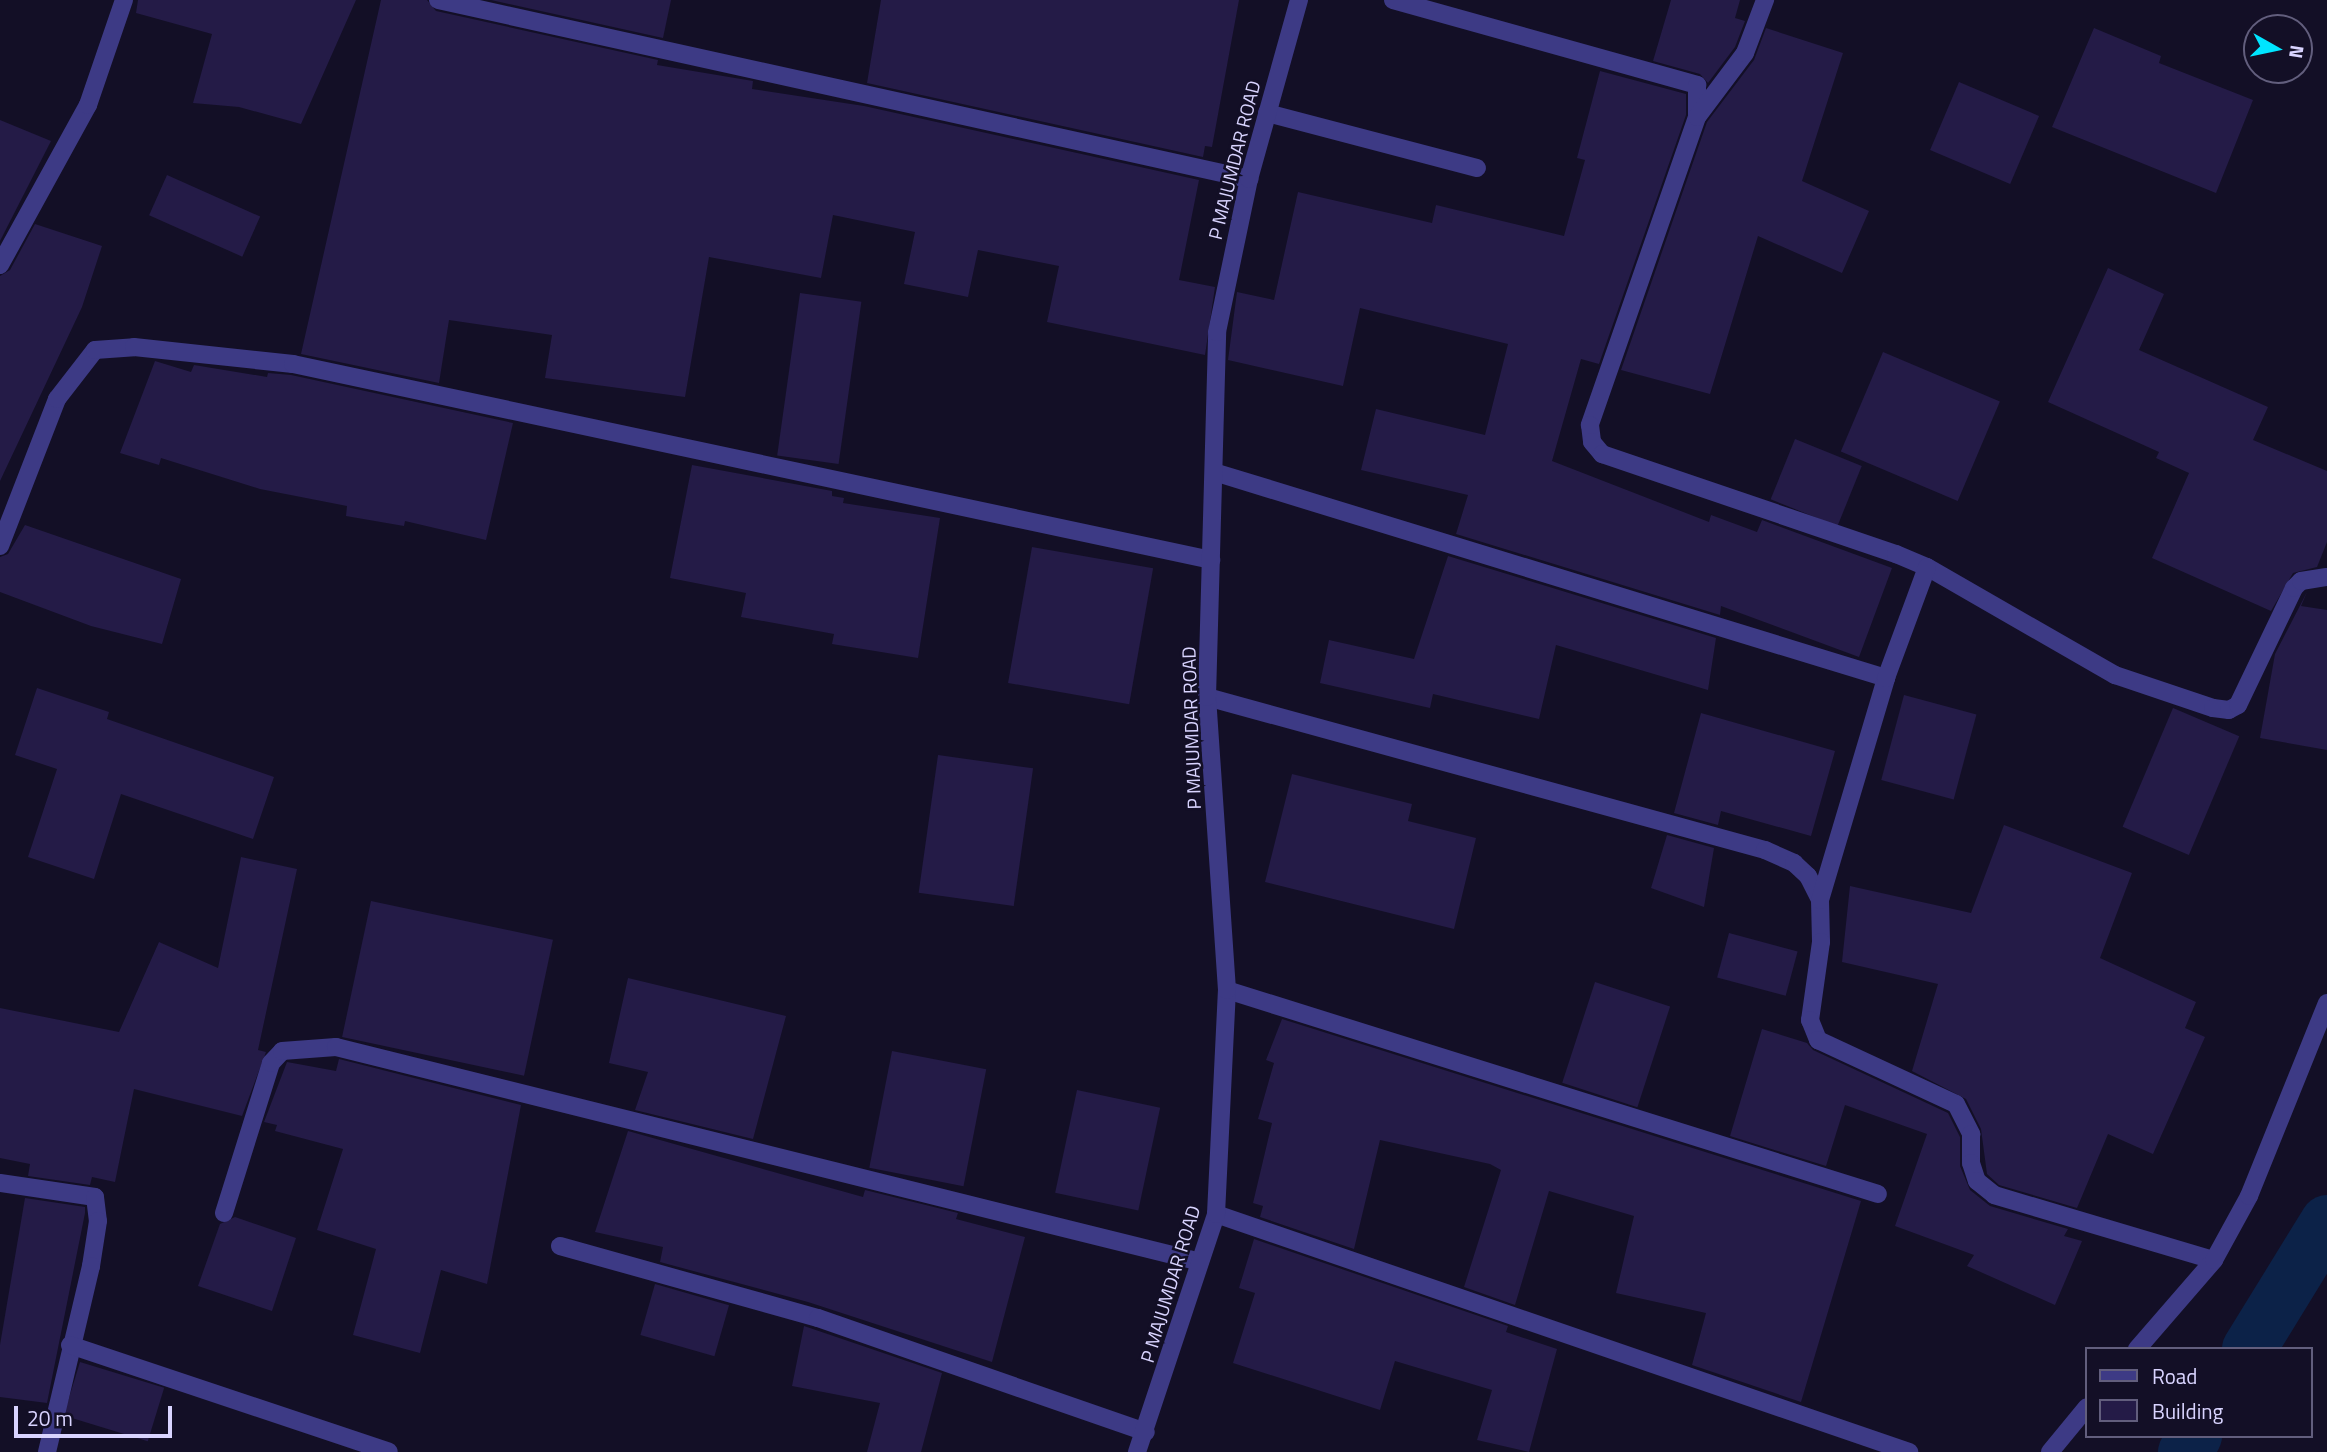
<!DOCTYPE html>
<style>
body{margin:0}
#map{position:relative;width:2327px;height:1452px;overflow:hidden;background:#130f26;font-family:"Titillium Web",sans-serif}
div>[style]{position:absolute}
.canal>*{height:54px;margin:-27px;padding:0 27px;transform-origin:27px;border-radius:27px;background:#0c2248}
.building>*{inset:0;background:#241b47;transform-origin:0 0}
.minor>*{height:18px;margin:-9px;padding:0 9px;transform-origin:9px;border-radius:9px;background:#3d3a85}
span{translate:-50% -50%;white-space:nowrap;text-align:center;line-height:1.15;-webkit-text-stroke:5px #130f26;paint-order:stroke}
.street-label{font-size:19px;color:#d9d4ff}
.legend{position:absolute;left:2085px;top:1347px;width:228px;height:91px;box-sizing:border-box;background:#130f26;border:2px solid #625e7d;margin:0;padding:9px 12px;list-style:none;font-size:21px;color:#d9d4ff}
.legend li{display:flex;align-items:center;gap:14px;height:35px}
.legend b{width:35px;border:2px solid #625e7d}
.north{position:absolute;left:2243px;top:14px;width:70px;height:70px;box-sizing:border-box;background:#130f26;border:2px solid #625e7d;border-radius:50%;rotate:99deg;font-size:19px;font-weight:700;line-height:28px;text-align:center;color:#d9d4ff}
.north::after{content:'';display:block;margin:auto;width:24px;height:32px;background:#00e5ff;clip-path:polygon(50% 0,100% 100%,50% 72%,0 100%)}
.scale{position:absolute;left:14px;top:1406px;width:158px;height:32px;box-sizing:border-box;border:4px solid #d9d4ff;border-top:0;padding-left:9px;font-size:21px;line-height:24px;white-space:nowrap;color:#d9d4ff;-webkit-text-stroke:5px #130f26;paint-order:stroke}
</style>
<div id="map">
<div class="canal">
<i style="left:2249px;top:1349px;width:149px;rotate:-58.4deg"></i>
<i style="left:2185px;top:1452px;width:19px;rotate:-58deg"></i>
</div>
<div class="building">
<i style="clip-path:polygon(138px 0,356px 0,301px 124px,239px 107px,193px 103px,212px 34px,136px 13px)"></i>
<i style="clip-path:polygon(381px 0,427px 0,436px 11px,658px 60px,657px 65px,753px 81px,752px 89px,864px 106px,1199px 180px,1179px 280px,1215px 287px,1205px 355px,1047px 322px,1059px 266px,978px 250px,968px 297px,904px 284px,915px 232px,833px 215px,821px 278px,709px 257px,685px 397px,545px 378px,552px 335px,449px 320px,439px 383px,301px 354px)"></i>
<i style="clip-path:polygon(491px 0,671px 0,663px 38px)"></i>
<i style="clip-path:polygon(881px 0,1239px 0,1212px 147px,1205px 146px,1203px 157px,867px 83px)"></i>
<i style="clip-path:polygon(1671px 0,1740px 0,1735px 18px,1745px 21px,1735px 47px,1708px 83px,1700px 74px,1653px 61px)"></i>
<i style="clip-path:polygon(1766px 28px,1843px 53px,1802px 181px,1869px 211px,1842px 273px,1758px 236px,1710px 394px,1621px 370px,1707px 122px,1754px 60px)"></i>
<i style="clip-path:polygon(2094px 28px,2161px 56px,2159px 63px,2253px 100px,2216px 193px,2052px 127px)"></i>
<i style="clip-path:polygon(1600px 71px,1686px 94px,1686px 115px,1599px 364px,1581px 359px,1552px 461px,1709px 522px,1711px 515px,1757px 532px,1762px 520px,1892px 568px,1859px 657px,1721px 606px,1720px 615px,1456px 534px,1468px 495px,1361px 470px,1376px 409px,1485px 435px,1508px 344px,1360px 308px,1343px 386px,1228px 360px,1237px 292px,1274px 300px,1298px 192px,1432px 223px,1436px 205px,1564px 236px,1585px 160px,1577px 158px)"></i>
<i style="left:1959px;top:82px;width:87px;height:74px;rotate:23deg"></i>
<i style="clip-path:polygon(0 120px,51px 141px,0 241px)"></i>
<i style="left:167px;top:175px;width:102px;height:44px;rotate:24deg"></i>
<i style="clip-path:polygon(35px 224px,102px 246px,82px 307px,0 481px,0 276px,10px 270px)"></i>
<i style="clip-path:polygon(2108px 268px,2164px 294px,2139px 350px,2268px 407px,2253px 440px,2327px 471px,2327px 542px,2317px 567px,2293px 573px,2271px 611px,2152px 558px,2189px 473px,2156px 458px,2159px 452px,2048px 402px)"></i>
<i style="left:800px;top:293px;width:62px;height:164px;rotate:8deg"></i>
<i style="left:1883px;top:352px;width:127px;height:108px;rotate:23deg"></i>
<i style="clip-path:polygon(155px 361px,191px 372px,194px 365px,267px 377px,268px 373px,291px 375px,513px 423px,486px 540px,405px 521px,404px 526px,346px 516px,347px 506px,260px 489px,161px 458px,159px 465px,120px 453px)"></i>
<i style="left:1795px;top:439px;width:72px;height:65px;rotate:22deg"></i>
<i style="clip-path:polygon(692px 465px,832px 491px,832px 496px,844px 498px,843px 503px,940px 518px,918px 658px,832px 644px,834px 634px,741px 617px,746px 593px,670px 578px)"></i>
<i style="clip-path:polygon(25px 525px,181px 579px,162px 644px,91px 626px,0 592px,0 557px,8px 554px)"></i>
<i style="left:1032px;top:547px;width:123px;height:138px;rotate:10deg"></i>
<i style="clip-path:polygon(1448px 556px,1716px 638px,1708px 690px,1556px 645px,1539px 719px,1433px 694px,1430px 708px,1320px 683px,1329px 640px,1414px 659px)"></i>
<i style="clip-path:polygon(2307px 592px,2301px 606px,2327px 610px,2327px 750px,2260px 738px,2275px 654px)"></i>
<i style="clip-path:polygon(37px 688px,109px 712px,107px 719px,274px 777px,253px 839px,121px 794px,94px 879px,28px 857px,57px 769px,15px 755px)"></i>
<i style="left:1904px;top:695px;width:75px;height:88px;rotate:15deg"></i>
<i style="left:2173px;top:708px;width:72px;height:129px;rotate:23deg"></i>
<i style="clip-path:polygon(1701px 713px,1835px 751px,1811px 836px,1721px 811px,1718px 825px,1674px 813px)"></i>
<i style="left:938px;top:755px;width:96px;height:139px;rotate:8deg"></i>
<i style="clip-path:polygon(1292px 774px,1412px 804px,1408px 821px,1476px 838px,1454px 929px,1265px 882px)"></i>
<i style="clip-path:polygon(2004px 825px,2132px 873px,2100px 958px,2196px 1002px,2185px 1028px,2205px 1037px,2153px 1154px,2108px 1134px,2077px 1208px,1999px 1185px,1987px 1174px,1981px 1129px,1966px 1099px,1912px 1071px,1938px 984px,1842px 962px,1850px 886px,1971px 913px)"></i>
<i style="clip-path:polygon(1667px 835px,1714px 848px,1704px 907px,1651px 888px)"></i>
<i style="clip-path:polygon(241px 857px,297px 869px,258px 1050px,266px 1052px,242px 1116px,134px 1089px,115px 1182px,92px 1177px,90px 1185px,28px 1176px,30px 1164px,0 1158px,0 1008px,119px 1032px,159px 942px,218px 968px)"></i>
<i style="left:371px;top:901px;width:186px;height:139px;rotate:12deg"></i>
<i style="left:1729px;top:933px;width:71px;height:46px;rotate:15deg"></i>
<i style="clip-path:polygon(628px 978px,786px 1016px,753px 1139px,635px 1110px,648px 1072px,609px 1063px)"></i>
<i style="left:1595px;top:982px;width:79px;height:106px;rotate:18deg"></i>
<i style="clip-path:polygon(1282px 1019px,1861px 1201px,1801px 1402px,1692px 1365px,1706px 1313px,1616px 1293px,1634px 1216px,1549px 1191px,1515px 1305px,1464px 1287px,1501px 1170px,1490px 1164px,1380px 1140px,1354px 1249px,1260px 1217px,1263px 1206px,1253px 1203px,1272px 1123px,1258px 1119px,1274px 1063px,1266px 1060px)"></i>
<i style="clip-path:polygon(1762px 1029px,1807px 1043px,1813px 1050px,1948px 1113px,1960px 1137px,1960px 1166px,1970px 1190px,1990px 1206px,2068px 1229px,2064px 1236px,2082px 1241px,2055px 1305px,1967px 1266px,1974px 1255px,1895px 1226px,1927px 1134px,1845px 1105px,1826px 1166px,1730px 1136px)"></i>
<i style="left:892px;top:1051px;width:96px;height:119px;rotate:11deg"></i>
<i style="clip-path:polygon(339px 1059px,521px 1105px,487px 1284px,441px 1270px,420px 1353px,353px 1335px,376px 1249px,317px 1230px,343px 1149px,275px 1131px,277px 1125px,264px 1122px,287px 1062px,336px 1071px)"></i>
<i style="left:1077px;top:1090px;width:85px;height:105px;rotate:12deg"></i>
<i style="clip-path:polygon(628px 1131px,863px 1197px,865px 1190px,958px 1213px,956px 1219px,1025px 1237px,992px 1362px,808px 1302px,660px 1262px,663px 1247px,595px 1232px)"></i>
<i style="clip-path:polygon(25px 1198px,85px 1207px,85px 1213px,47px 1403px,0 1397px,0 1345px)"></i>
<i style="clip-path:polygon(235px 1217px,296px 1238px,272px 1311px,198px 1286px,220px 1224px)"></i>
<i style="clip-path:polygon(1254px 1239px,1508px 1326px,1506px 1332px,1557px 1349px,1529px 1452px,1477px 1440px,1492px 1390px,1395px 1361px,1380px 1410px,1233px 1363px,1255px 1293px,1239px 1288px)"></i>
<i style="left:655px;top:1284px;width:77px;height:53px;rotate:16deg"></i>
<i style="clip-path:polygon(804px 1326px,942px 1373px,921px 1452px,867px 1452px,880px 1403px,792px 1386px)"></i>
<i style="left:80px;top:1362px;width:88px;height:56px;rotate:17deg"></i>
</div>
<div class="minor">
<i style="left:438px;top:0;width:831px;rotate:12.45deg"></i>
<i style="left:1393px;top:0;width:316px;rotate:15.6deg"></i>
<i style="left:1697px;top:85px;width:32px;rotate:90deg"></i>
<i style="left:1697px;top:117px;width:326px;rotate:109.2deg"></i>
<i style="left:1590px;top:425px;width:17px;rotate:83deg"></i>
<i style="left:1592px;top:442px;width:16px;rotate:50deg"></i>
<i style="left:1602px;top:454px;width:311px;rotate:18.8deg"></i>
<i style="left:1896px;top:554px;width:34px;rotate:23deg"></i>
<i style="left:1927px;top:567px;width:217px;rotate:29.9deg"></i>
<i style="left:2115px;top:675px;width:103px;rotate:18.6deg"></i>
<i style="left:2213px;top:708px;width:16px;rotate:7deg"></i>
<i style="left:2229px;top:710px;width:10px;rotate:-29deg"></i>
<i style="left:2238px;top:705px;width:130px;rotate:-64.4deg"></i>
<i style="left:2294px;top:588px;width:10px;rotate:-45deg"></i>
<i style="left:2301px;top:581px;width:26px;rotate:-9deg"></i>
<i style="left:1267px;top:113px;width:217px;rotate:14.7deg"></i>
<i style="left:1697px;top:117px;width:80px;rotate:-53.1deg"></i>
<i style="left:1745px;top:53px;width:57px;rotate:-69.3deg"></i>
<i style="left:0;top:265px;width:183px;rotate:-61.2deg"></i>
<i style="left:88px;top:105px;width:111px;rotate:-71.1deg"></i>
<i style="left:1214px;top:472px;width:703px;rotate:17.04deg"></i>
<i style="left:0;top:546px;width:158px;rotate:-68.8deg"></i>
<i style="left:57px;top:399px;width:62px;rotate:-52.2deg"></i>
<i style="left:95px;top:350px;width:39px;rotate:-4deg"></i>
<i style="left:134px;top:347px;width:160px;rotate:6.1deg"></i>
<i style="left:293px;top:364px;width:939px;rotate:12.05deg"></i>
<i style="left:1207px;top:697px;width:579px;rotate:15.33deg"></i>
<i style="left:1765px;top:850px;width:32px;rotate:24deg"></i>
<i style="left:1794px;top:863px;width:19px;rotate:43deg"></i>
<i style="left:1808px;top:876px;width:27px;rotate:63deg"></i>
<i style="left:1820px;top:900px;width:42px;rotate:88.6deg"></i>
<i style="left:1821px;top:942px;width:79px;rotate:98deg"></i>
<i style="left:1810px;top:1020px;width:22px;rotate:68deg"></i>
<i style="left:1818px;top:1040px;width:152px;rotate:24.9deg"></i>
<i style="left:1956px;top:1104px;width:34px;rotate:63deg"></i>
<i style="left:1971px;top:1134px;width:29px;rotate:90deg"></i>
<i style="left:1971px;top:1163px;width:19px;rotate:72deg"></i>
<i style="left:1977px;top:1181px;width:22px;rotate:39deg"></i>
<i style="left:1994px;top:1195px;width:229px;rotate:16.5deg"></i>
<i style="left:1820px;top:900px;width:232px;rotate:-73.4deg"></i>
<i style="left:1886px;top:678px;width:118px;rotate:-69.7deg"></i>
<i style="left:1227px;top:990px;width:682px;rotate:17.4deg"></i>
<i style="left:0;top:1183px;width:96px;rotate:8.4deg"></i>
<i style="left:95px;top:1197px;width:24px;rotate:83deg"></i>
<i style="left:98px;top:1221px;width:46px;rotate:98.8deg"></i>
<i style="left:91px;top:1266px;width:191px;rotate:103.3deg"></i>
<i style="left:224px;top:1213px;width:157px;rotate:-72.6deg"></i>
<i style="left:271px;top:1063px;width:16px;rotate:-47deg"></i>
<i style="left:282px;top:1051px;width:54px;rotate:-4.2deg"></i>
<i style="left:336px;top:1047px;width:890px;rotate:13.97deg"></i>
<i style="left:1216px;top:1214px;width:733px;rotate:18.95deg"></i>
<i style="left:560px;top:1246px;width:268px;rotate:15.6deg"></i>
<i style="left:818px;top:1318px;width:347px;rotate:19.2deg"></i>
<i style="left:70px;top:1345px;width:336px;rotate:18.5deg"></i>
<i style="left:2137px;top:1349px;width:118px;rotate:-49.1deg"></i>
<i style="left:2214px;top:1260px;width:73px;rotate:-61.3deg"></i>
<i style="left:2249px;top:1196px;width:208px;rotate:-68deg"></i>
<i style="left:1137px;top:1452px;width:251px;rotate:-71.6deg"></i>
<i style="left:1216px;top:1214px;width:224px;rotate:-87.2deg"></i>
<i style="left:1227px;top:990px;width:294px;rotate:-93.9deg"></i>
<i style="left:1207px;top:697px;width:365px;rotate:-88.4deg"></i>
<i style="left:1217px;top:332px;width:156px;rotate:-78.2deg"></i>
<i style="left:1249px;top:179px;width:186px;rotate:-74.4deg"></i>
<i style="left:2050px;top:1452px;width:58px;rotate:-50.6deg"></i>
</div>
<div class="street-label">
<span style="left:1234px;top:160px;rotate:-76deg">P MAJUMDAR ROAD</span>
<span style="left:1191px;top:728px;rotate:-92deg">P MAJUMDAR ROAD</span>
<span style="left:1170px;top:1284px;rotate:-73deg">P MAJUMDAR ROAD</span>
</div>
<ul class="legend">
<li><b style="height:9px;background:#3d3a85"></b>Road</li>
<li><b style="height:19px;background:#241b47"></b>Building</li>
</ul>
<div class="north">N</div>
<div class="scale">20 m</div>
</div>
